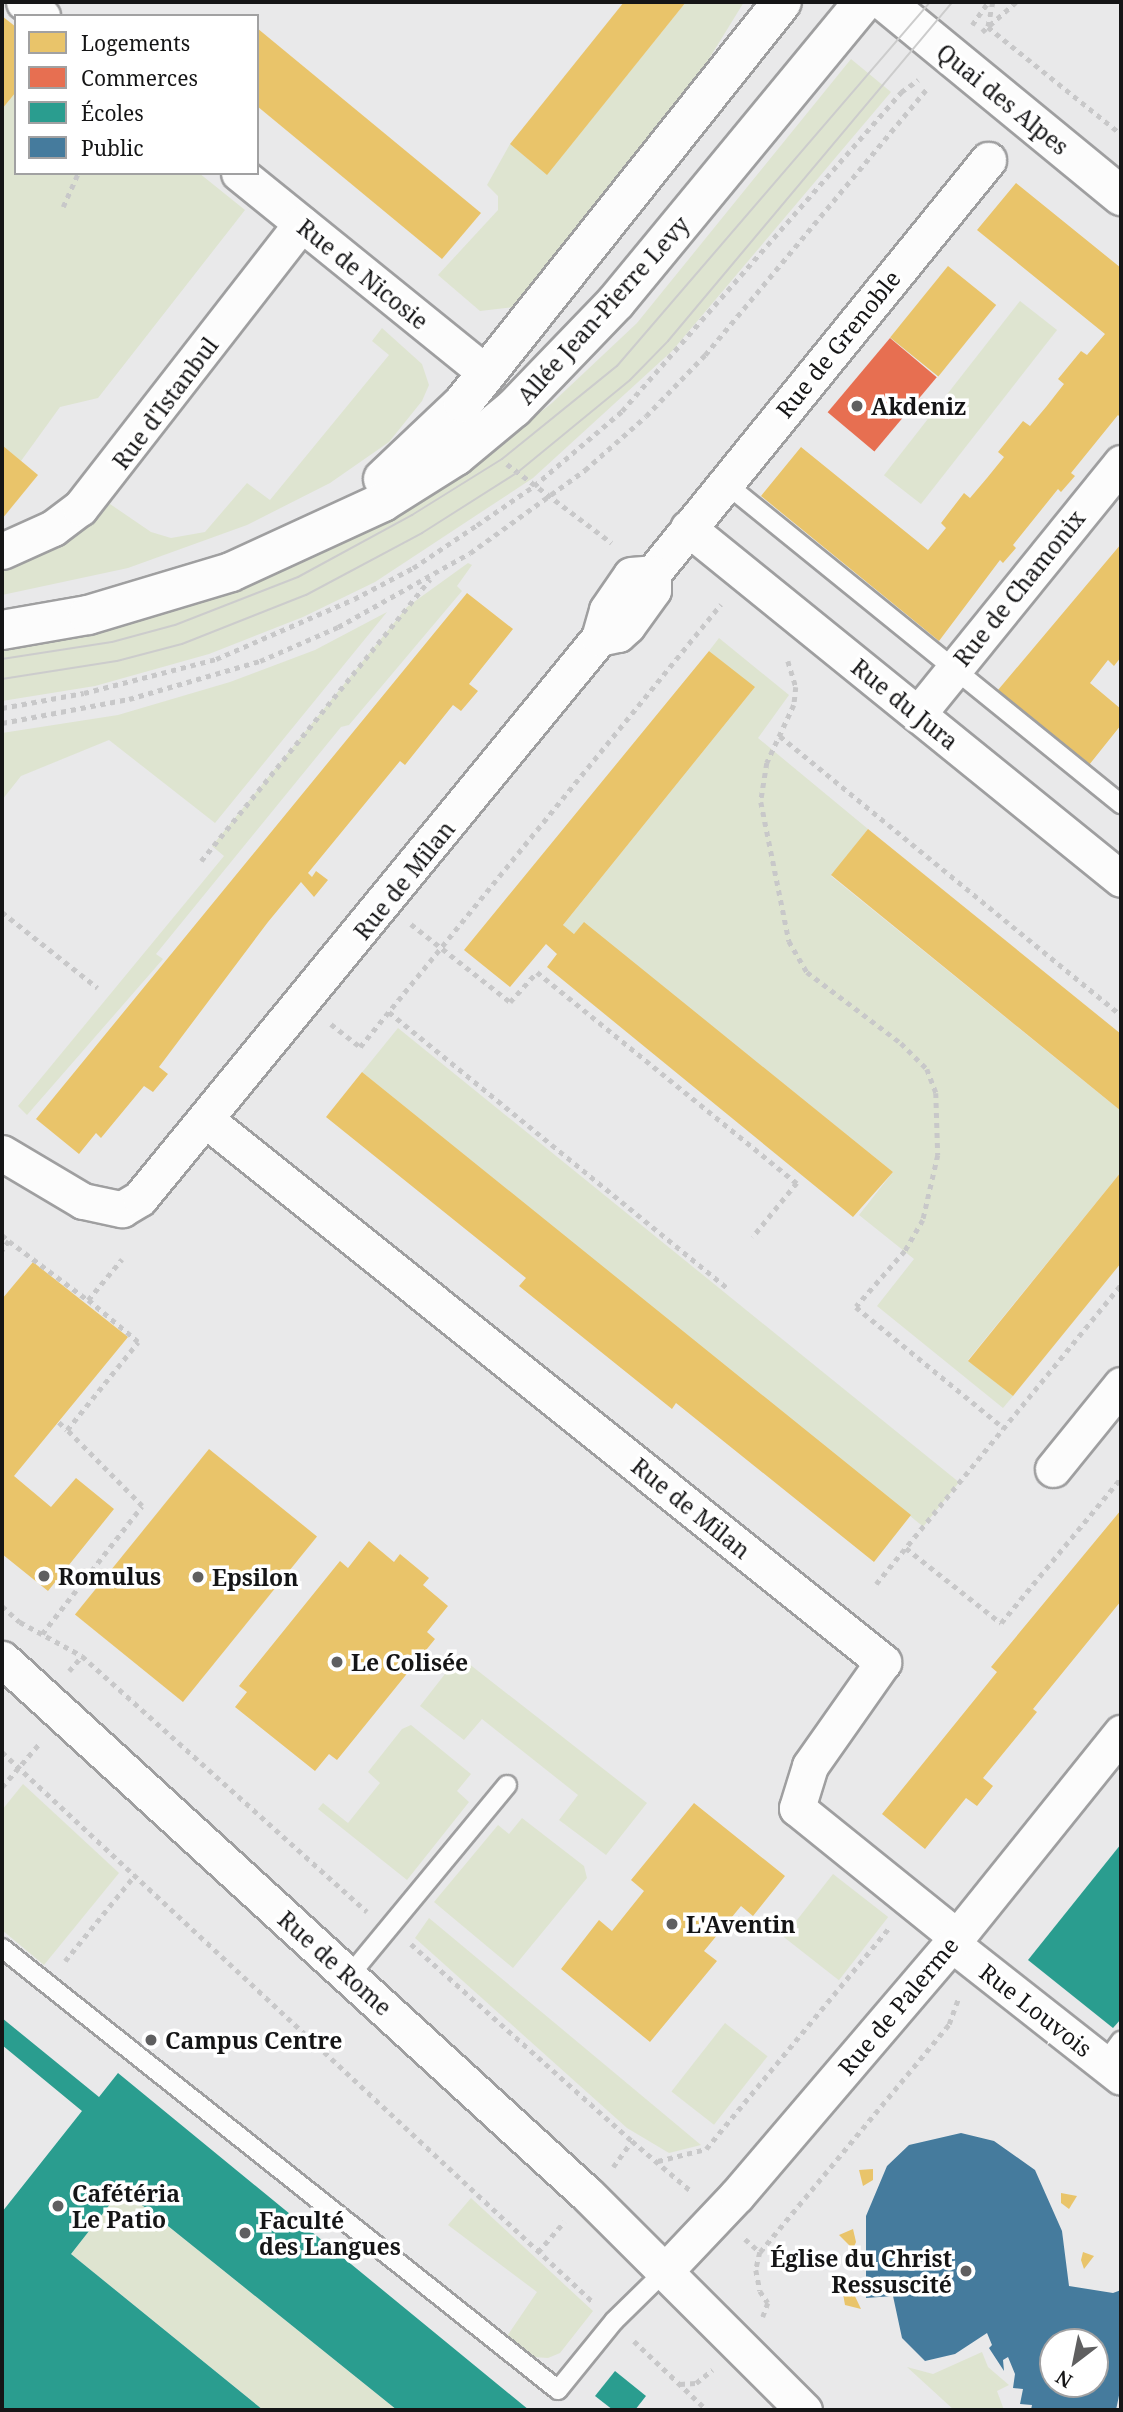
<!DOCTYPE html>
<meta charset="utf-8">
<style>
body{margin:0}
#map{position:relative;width:1123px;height:2412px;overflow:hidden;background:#e9e9ea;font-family:"Noto Serif",serif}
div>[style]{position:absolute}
.green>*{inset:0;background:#dee4d0;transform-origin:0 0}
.homes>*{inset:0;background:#e9c46a;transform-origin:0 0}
.shops>*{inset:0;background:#e76f51;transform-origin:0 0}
.schools>*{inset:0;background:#2a9d8f}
.public>*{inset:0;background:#457b9d}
.path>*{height:4.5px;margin-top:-2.25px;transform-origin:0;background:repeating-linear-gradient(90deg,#c8c8c9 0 5px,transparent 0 10px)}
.roads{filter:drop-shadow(2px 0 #9f9fa0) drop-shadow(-2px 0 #9f9fa0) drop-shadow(0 2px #9f9fa0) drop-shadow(0 -2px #9f9fa0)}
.service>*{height:18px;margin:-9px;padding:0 9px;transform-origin:9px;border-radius:9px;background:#fcfcfc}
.minor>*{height:35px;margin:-17.5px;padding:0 17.5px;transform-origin:17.5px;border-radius:17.5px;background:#fcfcfc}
.tertiary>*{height:38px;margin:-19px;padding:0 19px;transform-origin:19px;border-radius:19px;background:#fcfcfc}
.secondary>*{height:38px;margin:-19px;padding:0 19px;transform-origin:19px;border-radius:19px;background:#fcfcfc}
.tram>*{height:2px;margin:-1px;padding:0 1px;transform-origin:1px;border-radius:1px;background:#ccc}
.dots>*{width:19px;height:19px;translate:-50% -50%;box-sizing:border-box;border:4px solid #fff;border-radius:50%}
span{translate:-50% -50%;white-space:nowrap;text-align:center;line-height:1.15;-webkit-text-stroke:7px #fff;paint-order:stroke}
.street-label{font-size:23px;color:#151516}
.poi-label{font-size:23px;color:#151516;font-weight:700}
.left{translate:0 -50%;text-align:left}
.right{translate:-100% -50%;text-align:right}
.frame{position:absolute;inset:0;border:4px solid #151516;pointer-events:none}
.legend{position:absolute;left:14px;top:14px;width:245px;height:161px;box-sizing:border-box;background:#fff;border:2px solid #a1a1a2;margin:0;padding:9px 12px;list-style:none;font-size:21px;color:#151516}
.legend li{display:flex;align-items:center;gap:14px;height:35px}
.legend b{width:35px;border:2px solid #a1a1a2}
.north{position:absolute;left:1039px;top:2328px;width:70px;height:70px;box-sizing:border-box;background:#fff;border:2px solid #a1a1a2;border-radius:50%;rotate:212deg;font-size:19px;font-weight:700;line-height:28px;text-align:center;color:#151516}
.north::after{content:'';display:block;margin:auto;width:24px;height:32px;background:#5f5f60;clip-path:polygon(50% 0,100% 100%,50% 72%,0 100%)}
</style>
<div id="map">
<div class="green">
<i style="clip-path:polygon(686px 2px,744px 2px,688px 93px,514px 307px,480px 311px,438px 275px,498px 210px,498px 196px,487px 185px,510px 144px,547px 174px)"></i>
<i style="clip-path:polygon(851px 59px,891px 92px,672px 351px,533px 478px,375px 582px,303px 617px,209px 654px,95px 686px,2px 701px,2px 648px,153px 616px,258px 579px,368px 528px,496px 447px,552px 403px,637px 323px)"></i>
<i style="clip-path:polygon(16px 92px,16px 173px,199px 173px,245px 210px,98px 398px,60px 407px,21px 461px,2px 445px,2px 109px)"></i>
<i style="left:1020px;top:301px;width:47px;height:221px;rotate:38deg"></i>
<i style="clip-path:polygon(382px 328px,422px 364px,429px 385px,422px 401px,389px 442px,330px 483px,247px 525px,128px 568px,2px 595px,2px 568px,18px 566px,63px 544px,110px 504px,151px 532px,171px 538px,205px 532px,247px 483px,270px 500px,389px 355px,372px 341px)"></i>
<i style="clip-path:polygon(468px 563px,472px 565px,457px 586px,462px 591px,349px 725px,341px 727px,156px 954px,163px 959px,27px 1115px,18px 1106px,224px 856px,212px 846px,407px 607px)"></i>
<i style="clip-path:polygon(387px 612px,215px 823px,109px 740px,21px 776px,2px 800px,2px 733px,118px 715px,230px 682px,315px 650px)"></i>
<i style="clip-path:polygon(719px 638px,789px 695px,758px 738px,868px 829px,831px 876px,1121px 1111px,1121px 1172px,968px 1360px,1013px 1396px,1003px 1408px,877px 1306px,914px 1259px,859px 1215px,893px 1172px,584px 923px,574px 934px,563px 925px,754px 688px,709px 651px)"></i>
<i style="left:398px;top:1028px;width:722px;height:57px;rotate:39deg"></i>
<i style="clip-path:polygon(459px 1656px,647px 1803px,606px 1855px,559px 1820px,578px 1795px,482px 1719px,464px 1740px,420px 1706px)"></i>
<i style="clip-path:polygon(411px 1725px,471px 1774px,457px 1791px,469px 1802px,407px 1880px,318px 1809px,323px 1803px,348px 1823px,380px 1783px,368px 1772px,402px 1729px)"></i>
<i style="clip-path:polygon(23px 1784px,119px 1873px,44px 1965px,2px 1930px,2px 1810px)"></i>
<i style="clip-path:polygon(522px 1818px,584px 1866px,587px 1878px,513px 1968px,434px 1902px,498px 1825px,509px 1834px)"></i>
<i style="left:833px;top:1874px;width:70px;height:80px;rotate:38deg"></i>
<i style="clip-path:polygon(429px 1918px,701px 2145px,669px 2153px,627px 2128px,415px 1938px)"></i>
<i style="left:725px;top:2023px;width:54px;height:87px;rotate:38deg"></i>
<i style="clip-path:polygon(122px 2189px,397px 2410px,263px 2410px,71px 2254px)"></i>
<i style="clip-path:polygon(471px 2198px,593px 2311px,560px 2353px,548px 2358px,533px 2357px,501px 2345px,537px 2292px,448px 2225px)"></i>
<i style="clip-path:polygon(982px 2352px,988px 2367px,1009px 2385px,997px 2391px,1004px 2410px,954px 2410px,907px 2367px,933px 2374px)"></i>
</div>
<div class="homes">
<i style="clip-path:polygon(624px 2px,686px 2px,547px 175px,510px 144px)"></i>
<i style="clip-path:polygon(2px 16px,16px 27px,16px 92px,2px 109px)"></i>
<i style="clip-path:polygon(257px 28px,481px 213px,442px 259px,257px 106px)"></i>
<i style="clip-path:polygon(1016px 183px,1121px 268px,1121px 418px,1118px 415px,1071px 473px,1075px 476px,1061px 492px,1058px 489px,1013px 545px,1016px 548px,1003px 563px,1000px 560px,939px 641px,761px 496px,801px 447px,928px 550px,946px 528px,941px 523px,964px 493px,970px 498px,987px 478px,1004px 457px,998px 452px,1023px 421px,1030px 426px,1046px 407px,1064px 384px,1058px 379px,1081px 351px,1087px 355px,1105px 334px,977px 230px)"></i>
<i style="left:948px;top:266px;width:62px;height:92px;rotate:39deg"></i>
<i style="clip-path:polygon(2px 445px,38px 475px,2px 519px)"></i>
<i style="clip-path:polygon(1121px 544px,1121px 657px,1114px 666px,1108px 660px,1090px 683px,1121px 709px,1121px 725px,1089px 765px,998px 690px)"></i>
<i style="clip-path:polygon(467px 593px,513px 629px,469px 684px,478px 691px,461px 711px,453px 705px,405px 765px,400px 761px,308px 873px,312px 877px,316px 871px,328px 880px,314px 897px,301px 882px,268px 922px,159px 1067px,168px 1074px,153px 1092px,144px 1086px,101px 1138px,96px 1133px,79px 1154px,36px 1119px)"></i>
<i style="clip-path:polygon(709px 651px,755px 687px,563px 925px,574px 934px,584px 922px,893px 1172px,853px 1217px,547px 967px,557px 954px,546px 944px,510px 987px,464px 950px)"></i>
<i style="clip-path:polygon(868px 829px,1121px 1034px,1121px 1111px,831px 875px)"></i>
<i style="clip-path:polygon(362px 1072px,911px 1515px,874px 1562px,676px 1403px,672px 1409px,519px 1286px,526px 1278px,326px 1117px)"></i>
<i style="clip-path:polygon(1121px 1172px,1121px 1263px,1013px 1396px,968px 1361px)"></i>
<i style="clip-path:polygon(33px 1262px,128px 1337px,14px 1476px,51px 1507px,76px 1478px,114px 1509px,48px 1591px,2px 1554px,2px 1299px)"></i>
<i style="left:209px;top:1449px;width:139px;height:213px;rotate:39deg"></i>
<i style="clip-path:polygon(1121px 1510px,1121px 1601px,1033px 1709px,1037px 1712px,983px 1778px,993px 1786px,977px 1806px,966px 1798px,925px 1849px,882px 1814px,997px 1672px,991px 1667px)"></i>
<i style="clip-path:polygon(369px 1541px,394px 1562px,400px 1554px,429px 1578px,423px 1585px,448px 1606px,427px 1632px,435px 1639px,337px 1760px,329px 1754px,315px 1771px,235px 1707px,247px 1692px,239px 1686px,340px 1561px,348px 1568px)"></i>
<i style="clip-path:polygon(694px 1803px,785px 1876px,753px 1916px,741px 1906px,704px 1951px,717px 1961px,650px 2042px,561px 1969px,599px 1920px,612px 1931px,644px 1891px,631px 1880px)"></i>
<i style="clip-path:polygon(873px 2169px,873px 2180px,863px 2186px,859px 2170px)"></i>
<i style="clip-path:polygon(1061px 2193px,1077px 2196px,1069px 2209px,1061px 2203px)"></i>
<i style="clip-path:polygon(853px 2229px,856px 2242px,853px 2249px,839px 2235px)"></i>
<i style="clip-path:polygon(1083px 2252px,1094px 2256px,1084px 2269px,1081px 2260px)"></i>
<i style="clip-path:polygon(853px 2292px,861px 2309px,845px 2305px,843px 2294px)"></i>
</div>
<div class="shops">
<i style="left:890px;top:338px;width:61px;height:97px;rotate:40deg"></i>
</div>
<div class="schools">
<i style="clip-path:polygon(1121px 1844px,1121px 2019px,1113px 2028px,1028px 1960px)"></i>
<i style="clip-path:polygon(2px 2018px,99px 2097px,118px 2073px,529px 2410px,397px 2410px,122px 2189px,71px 2254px,263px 2410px,2px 2410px,2px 2212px,82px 2111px,2px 2045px)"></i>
<i style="clip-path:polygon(615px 2371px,646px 2396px,635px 2410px,613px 2410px,595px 2396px)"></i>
</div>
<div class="public">
<i style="clip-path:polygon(evenodd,961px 2133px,994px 2141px,1035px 2170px,1062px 2231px,1069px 2286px,1113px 2293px,1121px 2290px,1121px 2386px,1116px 2410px,1031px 2410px,1032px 2405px,1020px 2404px,1023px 2389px,1013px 2388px,1015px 2374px,1008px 2357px,1003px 2360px,1004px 2371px,989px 2348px,992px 2345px,987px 2333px,955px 2354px,925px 2361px,902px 2338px,893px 2296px,866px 2298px,866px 2216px,887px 2166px,909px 2145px,961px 2133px,1053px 2342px,1095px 2342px,1095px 2384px,1053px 2384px,1053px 2342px)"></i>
</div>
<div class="path">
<i style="left:993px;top:2px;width:25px;rotate:101deg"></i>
<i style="left:988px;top:27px;width:171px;rotate:38.8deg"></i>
<i style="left:972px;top:25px;width:28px;rotate:-55deg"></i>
<i style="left:982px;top:32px;width:45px;rotate:-41.4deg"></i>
<i style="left:63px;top:207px;width:37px;rotate:-66deg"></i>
<i style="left:507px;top:464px;width:131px;rotate:37deg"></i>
<i style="left:788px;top:661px;width:27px;rotate:73deg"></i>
<i style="left:796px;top:687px;width:18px;rotate:96deg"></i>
<i style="left:794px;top:705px;width:64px;rotate:115deg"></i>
<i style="left:767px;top:763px;width:39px;rotate:99deg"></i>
<i style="left:761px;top:802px;width:142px;rotate:78.6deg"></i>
<i style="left:789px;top:941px;width:36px;rotate:60deg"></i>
<i style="left:807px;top:972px;width:118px;rotate:37.1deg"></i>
<i style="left:901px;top:1043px;width:37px;rotate:45deg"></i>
<i style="left:927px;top:1069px;width:26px;rotate:69deg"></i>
<i style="left:936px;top:1093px;width:62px;rotate:88.2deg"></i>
<i style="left:938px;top:1155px;width:67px;rotate:103deg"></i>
<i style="left:923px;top:1220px;width:36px;rotate:120deg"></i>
<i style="left:905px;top:1251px;width:74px;rotate:131.2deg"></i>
<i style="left:856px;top:1307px;width:191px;rotate:39.3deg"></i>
<i style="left:2px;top:708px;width:83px;rotate:-10.4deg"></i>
<i style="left:84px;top:693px;width:136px;rotate:-14.4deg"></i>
<i style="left:216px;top:659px;width:150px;rotate:-23.5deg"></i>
<i style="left:354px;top:599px;width:67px;rotate:-27.7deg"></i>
<i style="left:413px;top:568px;width:77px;rotate:-33.9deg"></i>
<i style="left:477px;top:525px;width:69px;rotate:-34.4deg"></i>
<i style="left:534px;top:486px;width:116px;rotate:-40.4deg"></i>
<i style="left:622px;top:411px;width:424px;rotate:-48.8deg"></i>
<i style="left:901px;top:92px;width:21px;rotate:-35deg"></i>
<i style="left:2px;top:723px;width:129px;rotate:-10.7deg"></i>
<i style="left:129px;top:699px;width:136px;rotate:-16.2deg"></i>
<i style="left:260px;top:661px;width:85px;rotate:-23.6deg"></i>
<i style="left:338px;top:627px;width:151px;rotate:-29.3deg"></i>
<i style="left:470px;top:553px;width:142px;rotate:-35.8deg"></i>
<i style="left:585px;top:470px;width:81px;rotate:-41.5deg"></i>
<i style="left:646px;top:416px;width:85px;rotate:-46deg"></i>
<i style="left:705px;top:355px;width:346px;rotate:-50.2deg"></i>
<i style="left:780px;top:736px;width:441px;rotate:39.3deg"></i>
<i style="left:201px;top:861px;width:363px;rotate:-50.9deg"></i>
<i style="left:2px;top:912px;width:122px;rotate:38.4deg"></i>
<i style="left:411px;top:924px;width:126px;rotate:38.2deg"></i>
<i style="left:510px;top:1002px;width:40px;rotate:-48deg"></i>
<i style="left:537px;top:972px;width:335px;rotate:39.1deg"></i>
<i style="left:797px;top:1183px;width:70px;rotate:129.2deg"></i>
<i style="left:389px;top:1012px;width:437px;rotate:39.2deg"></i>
<i style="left:331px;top:1024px;width:37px;rotate:38deg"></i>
<i style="left:360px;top:1047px;width:571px;rotate:-50.82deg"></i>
<i style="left:2px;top:1235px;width:9px;rotate:41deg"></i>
<i style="left:9px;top:1241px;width:12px;rotate:125deg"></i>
<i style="left:9px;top:1241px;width:99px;rotate:36.8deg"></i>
<i style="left:88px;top:1300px;width:53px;rotate:-50.3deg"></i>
<i style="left:59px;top:1422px;width:11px;rotate:45deg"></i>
<i style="left:67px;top:1430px;width:113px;rotate:-51.1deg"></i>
<i style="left:138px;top:1342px;width:65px;rotate:-140deg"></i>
<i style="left:906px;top:1548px;width:121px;rotate:38.3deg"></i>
<i style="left:1001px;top:1623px;width:188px;rotate:-50.4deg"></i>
<i style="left:876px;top:1584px;width:387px;rotate:-50.7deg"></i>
<i style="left:2px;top:1606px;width:24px;rotate:42deg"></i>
<i style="left:20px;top:1622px;width:71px;rotate:28.7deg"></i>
<i style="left:82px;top:1656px;width:383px;rotate:41.9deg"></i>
<i style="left:42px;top:1634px;width:162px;rotate:-52deg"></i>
<i style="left:142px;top:1506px;width:107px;rotate:-134.6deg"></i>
<i style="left:69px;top:1671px;width:20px;rotate:-49deg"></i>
<i style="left:2px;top:1752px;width:806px;rotate:42.94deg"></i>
<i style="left:2px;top:1787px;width:57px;rotate:-49.3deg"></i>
<i style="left:411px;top:1944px;width:296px;rotate:41.7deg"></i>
<i style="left:65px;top:1961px;width:111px;rotate:-50.9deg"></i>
<i style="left:658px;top:2161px;width:49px;rotate:-14deg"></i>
<i style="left:706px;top:2149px;width:286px;rotate:-50.4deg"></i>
<i style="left:613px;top:2167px;width:32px;rotate:-54deg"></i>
<i style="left:632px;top:2141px;width:77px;rotate:40.3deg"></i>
<i style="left:745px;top:2239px;width:20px;rotate:41deg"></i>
<i style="left:760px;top:2252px;width:18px;rotate:103deg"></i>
<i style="left:756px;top:2270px;width:21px;rotate:79deg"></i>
<i style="left:760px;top:2291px;width:14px;rotate:56deg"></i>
<i style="left:768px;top:2303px;width:15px;rotate:110deg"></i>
<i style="left:538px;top:2252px;width:40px;rotate:-49deg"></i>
<i style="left:760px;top:2252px;width:296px;rotate:-50.3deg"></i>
<i style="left:949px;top:2024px;width:29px;rotate:-70deg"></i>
<i style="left:634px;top:2341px;width:100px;rotate:43.4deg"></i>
<i style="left:680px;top:2384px;width:16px;rotate:-4deg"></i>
<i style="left:696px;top:2383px;width:21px;rotate:-39deg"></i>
</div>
<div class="roads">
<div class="service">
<i style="left:725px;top:483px;width:510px;rotate:39.03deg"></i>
<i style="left:2px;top:1948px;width:710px;rotate:38.48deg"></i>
<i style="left:558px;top:2390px;width:89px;rotate:-50.9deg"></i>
<i style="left:614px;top:2321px;width:73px;rotate:-44.4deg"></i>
<i style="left:349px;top:1976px;width:248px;rotate:-50.4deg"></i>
<i style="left:1104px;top:2064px;width:29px;rotate:-54deg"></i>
</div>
<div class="minor">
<i style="left:24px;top:2px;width:23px;rotate:38deg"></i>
<i style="left:239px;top:173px;width:319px;rotate:39deg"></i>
<i style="left:688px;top:528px;width:557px;rotate:39.03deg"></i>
<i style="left:2px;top:551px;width:56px;rotate:-24.3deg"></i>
<i style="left:53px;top:528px;width:34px;rotate:-37deg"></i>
<i style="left:80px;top:508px;width:360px;rotate:-52.1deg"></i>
<i style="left:653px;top:573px;width:532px;rotate:-50.95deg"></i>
<i style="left:918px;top:714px;width:323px;rotate:-51deg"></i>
<i style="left:205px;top:1119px;width:869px;rotate:38.69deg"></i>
<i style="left:883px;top:1662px;width:127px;rotate:125.1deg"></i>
<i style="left:810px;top:1766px;width:44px;rotate:107.2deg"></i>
<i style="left:797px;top:1808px;width:206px;rotate:38.9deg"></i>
<i style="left:2px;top:1153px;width:94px;rotate:30.7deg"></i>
<i style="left:83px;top:1201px;width:40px;rotate:12deg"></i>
<i style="left:122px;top:1209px;width:21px;rotate:-31deg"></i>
<i style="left:140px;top:1198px;width:724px;rotate:-50.66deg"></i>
<i style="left:599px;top:638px;width:29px;rotate:-74deg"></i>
<i style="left:607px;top:610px;width:42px;rotate:-55.6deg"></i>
<i style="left:631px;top:575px;width:22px;rotate:-5deg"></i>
<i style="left:653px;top:573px;width:17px;rotate:90deg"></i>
<i style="left:653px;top:590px;width:44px;rotate:125.8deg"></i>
<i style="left:627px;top:626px;width:12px;rotate:138deg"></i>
<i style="left:618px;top:634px;width:19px;rotate:168deg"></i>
<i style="left:1053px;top:1469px;width:108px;rotate:-51deg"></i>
<i style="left:2px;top:1659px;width:794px;rotate:42.45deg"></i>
<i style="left:588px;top:2195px;width:305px;rotate:44.9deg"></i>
<i style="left:951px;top:1943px;width:216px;rotate:38.2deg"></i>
<i style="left:666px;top:2270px;width:103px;rotate:-46.6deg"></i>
<i style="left:737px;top:2195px;width:339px;rotate:-49.5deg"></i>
<i style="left:957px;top:1937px;width:262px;rotate:-51.2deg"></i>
</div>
<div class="tertiary">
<i style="left:383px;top:479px;width:110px;rotate:-43.5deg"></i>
<i style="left:463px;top:403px;width:512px;rotate:-51.5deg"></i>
<i style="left:2px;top:630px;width:87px;rotate:-9.9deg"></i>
<i style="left:88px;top:615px;width:149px;rotate:-16.7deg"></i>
<i style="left:231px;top:572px;width:167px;rotate:-24.7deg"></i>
<i style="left:383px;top:502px;width:86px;rotate:-32.2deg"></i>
<i style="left:456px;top:456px;width:75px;rotate:-39.6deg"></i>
<i style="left:514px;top:408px;width:147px;rotate:-46.1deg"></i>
<i style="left:616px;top:302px;width:389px;rotate:-50.5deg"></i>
</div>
<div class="secondary">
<i style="left:885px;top:2px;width:306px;rotate:39.4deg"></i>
</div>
</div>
<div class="tram">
<i style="left:2px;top:659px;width:111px;rotate:-8.8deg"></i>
<i style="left:112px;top:642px;width:65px;rotate:-15.1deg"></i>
<i style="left:175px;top:625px;width:132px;rotate:-21.3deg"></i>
<i style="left:298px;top:577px;width:130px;rotate:-28.5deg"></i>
<i style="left:412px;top:515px;width:106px;rotate:-31.9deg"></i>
<i style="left:502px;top:459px;width:148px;rotate:-39deg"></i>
<i style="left:617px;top:366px;width:480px;rotate:-49.3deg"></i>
<i style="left:2px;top:679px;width:116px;rotate:-8.9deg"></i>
<i style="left:117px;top:661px;width:67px;rotate:-14.7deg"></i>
<i style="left:182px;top:644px;width:133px;rotate:-21.6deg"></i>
<i style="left:306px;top:595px;width:132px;rotate:-28.1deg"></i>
<i style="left:422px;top:533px;width:114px;rotate:-32.4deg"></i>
<i style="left:518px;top:472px;width:145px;rotate:-39.4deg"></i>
<i style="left:630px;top:380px;width:54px;rotate:-45.7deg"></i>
<i style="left:668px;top:341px;width:442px;rotate:-50deg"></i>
</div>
<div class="dots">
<i style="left:857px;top:406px;background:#5f5f60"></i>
<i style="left:44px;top:1576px;background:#5f5f60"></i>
<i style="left:198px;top:1577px;background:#5f5f60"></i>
<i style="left:337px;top:1662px;background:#5f5f60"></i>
<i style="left:672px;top:1924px;background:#5f5f60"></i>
<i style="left:151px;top:2040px;background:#5f5f60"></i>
<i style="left:58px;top:2206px;background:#5f5f60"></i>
<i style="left:245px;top:2233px;background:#5f5f60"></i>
<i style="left:966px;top:2271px;background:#5f5f60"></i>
</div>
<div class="street-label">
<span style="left:1003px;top:99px;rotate:39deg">Quai des Alpes</span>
<span style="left:363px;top:274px;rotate:39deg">Rue de Nicosie</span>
<span style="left:603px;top:310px;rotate:-48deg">Allée Jean-Pierre Levy</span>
<span style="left:838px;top:344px;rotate:-51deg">Rue de Grenoble</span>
<span style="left:165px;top:403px;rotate:-53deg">Rue d'Istanbul</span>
<span style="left:1019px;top:588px;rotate:-51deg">Rue de Chamonix</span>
<span style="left:905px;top:704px;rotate:39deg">Rue du Jura</span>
<span style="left:404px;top:880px;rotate:-51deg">Rue de Milan</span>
<span style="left:691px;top:1508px;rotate:39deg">Rue de Milan</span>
<span style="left:335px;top:1963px;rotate:42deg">Rue de Rome</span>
<span style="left:898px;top:2006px;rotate:-50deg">Rue de Palerme</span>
<span style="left:1036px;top:2010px;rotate:38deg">Rue Louvois</span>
</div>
<div class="poi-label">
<span class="left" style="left:871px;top:406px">Akdeniz</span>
<span class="left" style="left:58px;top:1576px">Romulus</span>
<span class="left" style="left:212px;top:1577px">Epsilon</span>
<span class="left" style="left:351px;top:1662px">Le Colisée</span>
<span class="left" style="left:686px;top:1924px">L'Aventin</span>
<span class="left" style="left:165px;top:2040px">Campus Centre</span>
<span class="left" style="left:72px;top:2206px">Cafétéria<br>Le Patio</span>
<span class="left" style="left:259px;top:2233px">Faculté<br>des Langues</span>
<span class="right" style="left:952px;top:2271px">Église du Christ<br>Ressuscité</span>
</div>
<div class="frame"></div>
<ul class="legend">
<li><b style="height:19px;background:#e9c46a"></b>Logements</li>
<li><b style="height:19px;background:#e76f51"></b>Commerces</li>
<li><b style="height:19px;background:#2a9d8f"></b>Écoles</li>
<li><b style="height:19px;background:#457b9d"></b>Public</li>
</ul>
<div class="north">N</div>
</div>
